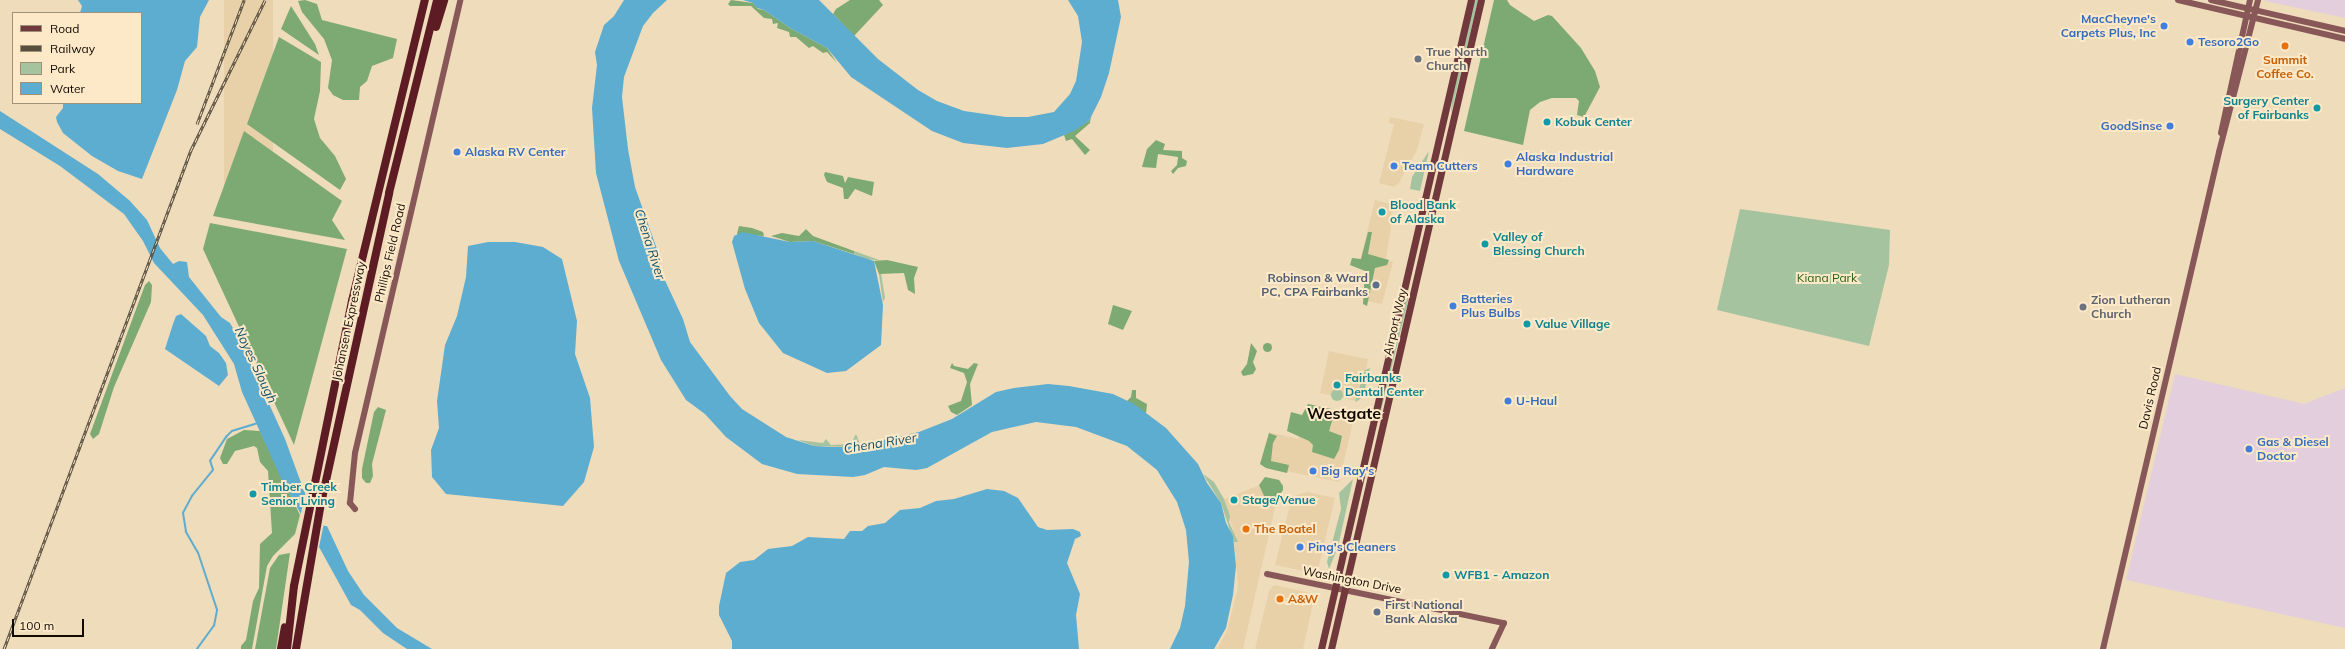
<!DOCTYPE html>
<style>
body{margin:0}
#map{position:relative;width:2345px;height:649px;overflow:hidden;background:#efdcbb;font-family:Mulish,sans-serif}
div>[style]{position:absolute}
.built>*{inset:0;background:#e8d1a9;transform-origin:0 0}
.industrial>*{inset:0;background:#e2cedd}
.green>*{inset:0;background:#a6c39f}
.round{border-radius:50%}
.forest>*{inset:0;background:#7daa72}
.water>*{inset:0;background:#5dadd1}
.pier>*{inset:0;background:#efdcbb}
.stream>*{height:1.5px;margin:-0.75px;padding:0 0.75px;transform-origin:0.75px;border-radius:0.75px;background:#5dadd1}
.secondary>*{height:6px;margin:-3px;padding:0 3px;transform-origin:3px;border-radius:3px;background:#885859}
.primary>*{height:7px;margin:-3.5px;padding:0 3.5px;transform-origin:3.5px;border-radius:3.5px;background:#71393c}
.highway>*{height:8px;margin:-4px;padding:0 4px;transform-origin:4px;border-radius:4px;background:#5d1c23}
.rail>*{height:3px;margin-top:-1.5px;transform-origin:0;background:repeating-linear-gradient(90deg,#fde9c8 0 4.5px,#584e3e 0 9px);box-sizing:border-box;border-block:1px solid #584e3e}
.dots>*{width:11px;height:11px;translate:-50% -50%;box-sizing:border-box;border:2px solid #fde9c8;border-radius:50%}
span{translate:-50% -50%;white-space:nowrap;text-align:center;line-height:1.15;-webkit-text-stroke:4px #fde9c8;paint-order:stroke}
.shop-label{font-size:12px;color:#366cbe;font-weight:700}
.right{translate:-100% -50%;text-align:right}
.left{translate:0 -50%;text-align:left}
.worship-label{font-size:12px;color:#5b616d;font-weight:700}
.food-label{font-size:12px;color:#c56008;font-weight:700}
.culture-label{font-size:12px;color:#0d838f;font-weight:700}
.street-label{font-size:12px;color:#100a02}
.service-label{font-size:12px;color:#4e5e75;font-weight:700}
.park-label{font-size:12px;color:#245e10}
.water-label{font-size:13px;color:#10526b;font-style:italic}
.district-label{font-size:16px;color:#100a02;font-weight:700}
.legend{position:absolute;left:12px;top:12px;width:130px;height:92px;box-sizing:border-box;background:#fde9c8;border:1px solid #9e9079;margin:0;padding:5px 7px;list-style:none;font-size:12px;color:#100a02}
.legend li{display:flex;align-items:center;gap:8px;height:20px}
.legend b{width:20px;border:1px solid #9e9079}
.scale{position:absolute;left:12px;top:619px;width:72px;height:18px;box-sizing:border-box;border:2px solid #100a02;border-top:0;padding-left:5px;font-size:12px;line-height:14px;white-space:nowrap;color:#100a02;-webkit-text-stroke:3px #fde9c8;paint-order:stroke}
</style>
<div id="map">
<div class="built">
<i style="left:224px;top:0;width:49px;height:209px"></i>
<i style="clip-path:polygon(1390px 117px,1424px 124px,1417px 150px,1399px 183px,1394px 187px,1379px 183px,1394px 124px,1389px 123px)"></i>
<i style="clip-path:polygon(1375px 200px,1391px 204px,1392px 220px,1386px 260px,1393px 262px,1382px 304px,1366px 301px,1374px 260px,1361px 257px)"></i>
<i style="left:1329px;top:351px;width:40px;height:43px;rotate:12deg"></i>
<i style="clip-path:polygon(1307px 406px,1354px 418px,1339px 482px,1262px 466px,1269px 432px,1298px 439px)"></i>
<i style="clip-path:polygon(1272px 480px,1281px 481px,1243px 649px,1217px 649px,1227px 631px,1238px 587px,1233px 528px,1222px 500px)"></i>
<i style="clip-path:polygon(1307px 492px,1335px 498px,1317px 574px,1275px 565px,1291px 501px,1297px 495px)"></i>
<i style="clip-path:polygon(1274px 585px,1315px 594px,1303px 649px,1255px 649px,1269px 591px)"></i>
</div>
<div class="industrial">
<i style="clip-path:polygon(2345px 0,2345px 18px,2265px 1px,2265px 0)"></i>
<i style="clip-path:polygon(2175px 374px,2304px 404px,2345px 388px,2345px 628px,2126px 580px)"></i>
</div>
<div class="green">
<i style="clip-path:polygon(1474px 0,1478px 0,1451px 114px,1452px 96px)"></i>
<i style="clip-path:polygon(1429px 151px,1420px 191px,1410px 189px,1412px 177px)"></i>
<i style="clip-path:polygon(1740px 209px,1890px 230px,1889px 265px,1869px 346px,1717px 310px)"></i>
<i style="clip-path:polygon(854px 251px,882px 261px,866px 259px,854px 254px)"></i>
<i style="clip-path:polygon(881px 273px,885px 298px,883px 302px,879px 274px)"></i>
<i style="clip-path:polygon(1408px 289px,1408px 301px,1378px 423px,1381px 403px)"></i>
<i style="clip-path:polygon(1370px 368px,1363px 397px,1355px 402px,1365px 370px)"></i>
<i class="round" style="left:1331px;top:389px;width:12px;height:12px"></i>
<i style="clip-path:polygon(856px 434px,860px 444px,851px 447px,814px 446px,798px 440px,823px 443px,826px 439px,831px 445px,851px 444px)"></i>
<i style="clip-path:polygon(1203px 474px,1214px 482px,1224px 499px,1230px 516px,1229px 522px,1238px 542px,1234px 542px,1221px 503px)"></i>
<i style="clip-path:polygon(1353px 479px,1338px 547px,1329px 569px,1327px 562px,1341px 509px,1339px 493px)"></i>
</div>
<div class="forest">
<i style="clip-path:polygon(305px 0,317px 4px,322px 20px,397px 39px,393px 58px,372px 66px,367px 81px,360px 87px,359px 100px,343px 100px,333px 95px,328px 88px,332px 60px,324px 39px,302px 12px,298px 1px)"></i>
<i style="clip-path:polygon(731px 0,753px 3px,758px 9px,764px 10px,790px 28px,827px 48px,837px 63px,827px 52px,823px 53px,813px 46px,809px 48px,796px 37px,790px 37px,789px 32px,777px 28px,778px 23px,773px 24px,772px 19px,764px 18px,751px 6px,730px 6px,728px 4px)"></i>
<i style="clip-path:polygon(850px 0,879px 0,883px 5px,854px 36px,833px 14px,836px 9px)"></i>
<i style="clip-path:polygon(1494px 0,1507px 0,1510px 5px,1534px 21px,1548px 15px,1552px 16px,1581px 48px,1595px 71px,1600px 87px,1584px 117px,1577px 115px,1579px 101px,1576px 98px,1552px 98px,1540px 102px,1530px 110px,1523px 145px,1464px 131px)"></i>
<i style="clip-path:polygon(291px 6px,315px 44px,319px 55px,281px 29px)"></i>
<i style="clip-path:polygon(279px 37px,321px 62px,320px 91px,314px 119px,320px 138px,335px 156px,346px 179px,340px 190px,247px 124px)"></i>
<i style="clip-path:polygon(1091px 115px,1090px 123px,1075px 136px,1090px 150px,1085px 155px,1072px 139px,1066px 141px,1064px 135px,1089px 121px)"></i>
<i style="clip-path:polygon(244px 131px,342px 201px,332px 220px,345px 240px,213px 216px)"></i>
<i style="clip-path:polygon(1156px 140px,1165px 144px,1163px 150px,1182px 151px,1182px 158px,1187px 161px,1186px 166px,1178px 168px,1173px 174px,1171px 171px,1177px 165px,1178px 157px,1158px 154px,1156px 168px,1142px 167px,1147px 149px)"></i>
<i style="clip-path:polygon(825px 172px,843px 176px,845px 183px,848px 177px,874px 182px,872px 196px,855px 189px,848px 199px,844px 199px,843px 188px,827px 182px,824px 175px)"></i>
<i style="clip-path:polygon(210px 223px,347px 249px,294px 445px,203px 249px)"></i>
<i style="clip-path:polygon(739px 226px,752px 228px,763px 232px,764px 236px,737px 234px)"></i>
<i style="clip-path:polygon(806px 229px,813px 236px,854px 251px,854px 254px,813px 241px,790px 242px,771px 236px,782px 233px,799px 236px)"></i>
<i style="clip-path:polygon(1368px 232px,1372px 232px,1368px 254px,1389px 260px,1387px 265px,1375px 268px,1367px 306px,1363px 304px,1365px 271px,1350px 265px,1352px 258px,1361px 259px)"></i>
<i style="clip-path:polygon(887px 260px,918px 267px,914px 278px,915px 294px,908px 290px,904px 273px,879px 274px,874px 261px)"></i>
<i style="clip-path:polygon(149px 281px,152px 285px,151px 302px,114px 387px,99px 434px,93px 439px,90px 434px,145px 285px)"></i>
<i style="clip-path:polygon(1113px 305px,1132px 311px,1123px 330px,1108px 324px)"></i>
<i class="round" style="left:1262.5px;top:342.5px;width:9px;height:9px"></i>
<i style="clip-path:polygon(1251px 343px,1257px 351px,1253px 362px,1256px 369px,1253px 374px,1243px 376px,1241px 372px,1247px 364px)"></i>
<i style="clip-path:polygon(952px 363px,954px 366px,968px 369px,974px 363px,978px 364px,970px 384px,972px 405px,957px 415px,951px 412px,948px 406px,961px 401px,967px 382px,964px 373px,950px 368px)"></i>
<i style="clip-path:polygon(1132px 390px,1136px 390px,1136px 398px,1147px 404px,1146px 414px,1127px 401px,1131px 397px)"></i>
<i style="clip-path:polygon(1308px 404px,1331px 409px,1325px 413px,1333px 418px,1329px 431px,1342px 436px,1339px 450px,1334px 459px,1312px 452px,1313px 445px,1309px 441px,1287px 431px,1291px 412px,1302px 415px)"></i>
<i style="clip-path:polygon(378px 407px,386px 410px,372px 464px,373px 476px,370px 483px,366px 483px,362px 478px,362px 469px,374px 412px)"></i>
<i style="clip-path:polygon(244px 430px,260px 431px,300px 515px,295px 534px,273px 556px,267px 566px,252px 649px,241px 649px,241px 646px,246px 640px,253px 601px,259px 588px,260px 544px,272px 533px,268px 471px,260px 462px,257px 448px,254px 446px,235px 451px,227px 464px,223px 464px,220px 458px,227px 439px)"></i>
<i style="clip-path:polygon(1269px 433px,1277px 436px,1273px 443px,1271px 461px,1289px 465px,1287px 473px,1266px 468px,1260px 464px)"></i>
<i style="clip-path:polygon(1265px 477px,1279px 480px,1283px 486px,1283px 490px,1274px 504px,1264px 503px,1265px 498px,1259px 485px)"></i>
<i style="clip-path:polygon(290px 553px,276px 649px,255px 649px,270px 568px,279px 555px)"></i>
</div>
<div class="water">
<i style="clip-path:polygon(78px 0,209px 0,200px 17px,197px 47px,185px 61px,177px 90px,142px 179px,118px 171px,92px 156px,63px 133px,57px 122px,56px 117px,63px 108px,63px 103px,141px 103px,141px 13px,80px 13px,82px 6px)"></i>
<i style="clip-path:polygon(624px 0,667px 0,653px 13px,643px 26px,624px 77px,622px 97px,628px 149px,635px 187px,658px 252px,662px 274px,683px 319px,690px 342px,730px 396px,742px 409px,786px 437px,814px 446px,833px 447px,851px 447px,919px 432px,952px 419px,996px 392px,1014px 388px,1048px 384px,1069px 386px,1113px 394px,1134px 404px,1166px 428px,1198px 464px,1207px 483px,1221px 503px,1226px 523px,1233px 536px,1236px 566px,1233px 595px,1226px 628px,1214px 649px,1170px 649px,1180px 628px,1185px 606px,1189px 562px,1186px 530px,1177px 502px,1157px 470px,1127px 446px,1076px 427px,1036px 422px,992px 432px,927px 468px,916px 470px,884px 467px,865px 475px,853px 477px,797px 474px,762px 464px,726px 437px,705px 414px,686px 400px,661px 360px,619px 261px,596px 173px,592px 108px,597px 65px,595px 52px,604px 25px,614px 16px)"></i>
<i style="clip-path:polygon(743px 0,819px 0,878px 59px,918px 90px,937px 101px,964px 111px,1006px 117px,1028px 117px,1054px 112px,1070px 94px,1076px 81px,1082px 42px,1078px 16px,1068px 0,1118px 0,1121px 17px,1109px 73px,1101px 97px,1089px 121px,1074px 131px,1043px 144px,1007px 148px,963px 143px,932px 131px,851px 77px,827px 48px,790px 28px,764px 10px,757px 8px,753px 3px)"></i>
<i style="clip-path:polygon(0 111px,98px 174px,130px 201px,147px 220px,160px 248px,173px 264px,179px 261px,187px 262px,189px 277px,221px 317px,230px 323px,240px 340px,285px 439px,304px 491px,324px 526px,327px 526px,348px 571px,364px 595px,397px 628px,432px 649px,407px 649px,383px 633px,360px 610px,351px 605px,281px 478px,242px 392px,234px 364px,203px 315px,154px 263px,143px 241px,124px 214px,60px 166px,0 129px)"></i>
<i style="clip-path:polygon(742px 232px,790px 242px,813px 241px,874px 261px,883px 305px,881px 345px,846px 371px,827px 373px,783px 353px,759px 323px,745px 289px,732px 242px,734px 236px)"></i>
<i style="clip-path:polygon(488px 242px,515px 242px,543px 247px,562px 259px,577px 321px,575px 354px,590px 398px,594px 447px,584px 482px,563px 506px,446px 494px,432px 477px,431px 450px,439px 428px,437px 401px,445px 345px,457px 316px,466px 277px,468px 246px)"></i>
<i style="clip-path:polygon(181px 314px,206px 336px,210px 346px,219px 353px,226px 363px,228px 375px,219px 386px,165px 349px,173px 324px,176px 316px)"></i>
<i style="clip-path:polygon(987px 489px,1004px 491px,1018px 498px,1038px 527px,1047px 530px,1073px 529px,1080px 532px,1081px 536px,1075px 539px,1067px 563px,1080px 594px,1076px 615px,1079px 649px,732px 649px,732px 641px,719px 615px,719px 606px,726px 573px,740px 562px,754px 560px,768px 549px,792px 546px,808px 537px,844px 539px,850px 531px,862px 531px,868px 526px,885px 523px,900px 510px,920px 508px,936px 501px,954px 499px)"></i>
</div>
<div class="pier">
<i style="clip-path:polygon(306px 490px,324px 523px,318px 552px,300px 518px)"></i>
</div>
<div class="stream">
<i style="left:197px;top:649px;width:29px;rotate:-54deg"></i>
<i style="left:214px;top:626px;width:16px;rotate:-79deg"></i>
<i style="left:217px;top:610px;width:60px;rotate:-108.4deg"></i>
<i style="left:198px;top:553px;width:24px;rotate:-120deg"></i>
<i style="left:186px;top:532px;width:19px;rotate:-99deg"></i>
<i style="left:183px;top:513px;width:19px;rotate:-62deg"></i>
<i style="left:192px;top:496px;width:33px;rotate:-51deg"></i>
<i style="left:213px;top:470px;width:9px;rotate:-108deg"></i>
<i style="left:210px;top:461px;width:29px;rotate:-56deg"></i>
<i style="left:226px;top:437px;width:8px;rotate:-45deg"></i>
<i style="left:232px;top:431px;width:28px;rotate:-17deg"></i>
</div>
<div class="secondary">
<i style="left:2178px;top:0;width:171px;rotate:13.1deg"></i>
<i style="left:2211px;top:0;width:138px;rotate:13deg"></i>
<i style="left:2221px;top:133px;width:136px;rotate:-77.7deg"></i>
<i style="left:355px;top:509px;width:8px;rotate:-130deg"></i>
<i style="left:350px;top:503px;width:50px;rotate:-84.3deg"></i>
<i style="left:355px;top:453px;width:465px;rotate:-76.9deg"></i>
<i style="left:1267px;top:574px;width:242px;rotate:11.7deg"></i>
<i style="left:1504px;top:623px;width:29px;rotate:115deg"></i>
<i style="left:2103px;top:649px;width:510px;rotate:-76.86deg"></i>
<i style="left:2219px;top:152px;width:157px;rotate:-75.6deg"></i>
</div>
<div class="primary">
<i style="left:1321px;top:649px;width:666px;rotate:-76.99deg"></i>
<i style="left:1331px;top:649px;width:666px;rotate:-76.99deg"></i>
</div>
<div class="highway">
<i style="left:436px;top:27px;width:28px;rotate:-73deg"></i>
<i style="left:281px;top:649px;width:22px;rotate:-80deg"></i>
<i style="left:287px;top:649px;width:63px;rotate:-83.7deg"></i>
<i style="left:294px;top:586px;width:291px;rotate:-78.5deg"></i>
<i style="left:352px;top:301px;width:310px;rotate:-76.4deg"></i>
<i style="left:296px;top:649px;width:143px;rotate:-80.3deg"></i>
<i style="left:320px;top:508px;width:322px;rotate:-77.6deg"></i>
<i style="left:389px;top:193px;width:199px;rotate:-76deg"></i>
</div>
<div class="rail">
<i style="left:197px;top:124px;width:133px;rotate:-69.2deg"></i>
<i style="left:4px;top:649px;width:533px;rotate:-69.46deg"></i>
<i style="left:191px;top:150px;width:167px;rotate:-63.7deg"></i>
</div>
<div class="dots">
<i style="left:2164px;top:26px;background:#3f7fe0"></i>
<i style="left:2190px;top:42px;background:#3f7fe0"></i>
<i style="left:2285px;top:46px;background:#e8710a"></i>
<i style="left:1418px;top:59px;background:#6b7280"></i>
<i style="left:2317px;top:108px;background:#0f9aa8"></i>
<i style="left:1547px;top:122px;background:#0f9aa8"></i>
<i style="left:2170px;top:126px;background:#3f7fe0"></i>
<i style="left:457px;top:152px;background:#3f7fe0"></i>
<i style="left:1508px;top:164px;background:#3f7fe0"></i>
<i style="left:1394px;top:166px;background:#3f7fe0"></i>
<i style="left:1382px;top:212px;background:#0f9aa8"></i>
<i style="left:1485px;top:244px;background:#0f9aa8"></i>
<i style="left:1376px;top:285px;background:#5c6f8a"></i>
<i style="left:1453px;top:306px;background:#3f7fe0"></i>
<i style="left:2083px;top:307px;background:#6b7280"></i>
<i style="left:1527px;top:324px;background:#0f9aa8"></i>
<i style="left:1337px;top:385px;background:#0f9aa8"></i>
<i style="left:1508px;top:401px;background:#3f7fe0"></i>
<i style="left:2249px;top:449px;background:#3f7fe0"></i>
<i style="left:1313px;top:471px;background:#3f7fe0"></i>
<i style="left:253px;top:494px;background:#0f9aa8"></i>
<i style="left:1234px;top:500px;background:#0f9aa8"></i>
<i style="left:1246px;top:529px;background:#e8710a"></i>
<i style="left:1300px;top:547px;background:#3f7fe0"></i>
<i style="left:1446px;top:575px;background:#0f9aa8"></i>
<i style="left:1280px;top:599px;background:#e8710a"></i>
<i style="left:1377px;top:612px;background:#5c6f8a"></i>
</div>
<div class="shop-label">
<span class="right" style="left:2156px;top:26px">MacCheyne's<br>Carpets Plus, Inc</span>
<span class="left" style="left:2198px;top:42px">Tesoro2Go</span>
<span class="right" style="left:2162px;top:126px">GoodSinse</span>
<span class="left" style="left:465px;top:152px">Alaska RV Center</span>
<span class="left" style="left:1516px;top:164px">Alaska Industrial<br>Hardware</span>
<span class="left" style="left:1402px;top:166px">Team Cutters</span>
<span class="left" style="left:1461px;top:306px">Batteries<br>Plus Bulbs</span>
<span class="left" style="left:1516px;top:401px">U-Haul</span>
<span class="left" style="left:2257px;top:449px">Gas &amp; Diesel<br>Doctor</span>
<span class="left" style="left:1321px;top:471px">Big Ray's</span>
<span class="left" style="left:1308px;top:547px">Ping's Cleaners</span>
</div>
<div class="worship-label">
<span class="left" style="left:1426px;top:59px">True North<br>Church</span>
<span class="left" style="left:2091px;top:307px">Zion Lutheran<br>Church</span>
</div>
<div class="food-label">
<span style="left:2285px;top:67px">Summit<br>Coffee Co.</span>
<span class="left" style="left:1254px;top:529px">The Boatel</span>
<span class="left" style="left:1288px;top:599px">A&amp;W</span>
</div>
<div class="culture-label">
<span class="right" style="left:2309px;top:108px">Surgery Center<br>of Fairbanks</span>
<span class="left" style="left:1555px;top:122px">Kobuk Center</span>
<span class="left" style="left:1390px;top:212px">Blood Bank<br>of Alaska</span>
<span class="left" style="left:1493px;top:244px">Valley of<br>Blessing Church</span>
<span class="left" style="left:1535px;top:324px">Value Village</span>
<span class="left" style="left:1345px;top:385px">Fairbanks<br>Dental Center</span>
<span class="left" style="left:261px;top:494px">Timber Creek<br>Senior Living</span>
<span class="left" style="left:1242px;top:500px">Stage/Venue</span>
<span class="left" style="left:1454px;top:575px">WFB1 - Amazon</span>
</div>
<div class="street-label">
<span style="left:390px;top:253px;rotate:-77deg">Phillips Field Road</span>
<span style="left:349px;top:321px;rotate:-78deg">Johansen Expressway</span>
<span style="left:1395px;top:322px;rotate:-77deg">Airport Way</span>
<span style="left:2150px;top:398px;rotate:-77deg">Davis Road</span>
<span style="left:1352px;top:580px;rotate:11deg">Washington Drive</span>
</div>
<div class="service-label">
<span class="right" style="left:1368px;top:285px">Robinson &amp; Ward<br>PC, CPA Fairbanks</span>
<span class="left" style="left:1385px;top:612px">First National<br>Bank Alaska</span>
</div>
<div class="park-label">
<span style="left:1827px;top:278px">Kiana Park</span>
</div>
<div class="water-label">
<span style="left:650px;top:244px;rotate:72deg">Chena River</span>
<span style="left:256px;top:365px;rotate:65deg">Noyes Slough</span>
<span style="left:880px;top:443px;rotate:-9deg">Chena River</span>
</div>
<div class="district-label">
<span style="left:1344px;top:413px">Westgate</span>
</div>
<ul class="legend">
<li><b style="height:5px;background:#71393c"></b>Road</li>
<li><b style="height:5px;background:#584e3e"></b>Railway</li>
<li><b style="height:11px;background:#a6c39f"></b>Park</li>
<li><b style="height:11px;background:#5dadd1"></b>Water</li>
</ul>
<div class="scale">100 m</div>
</div>
